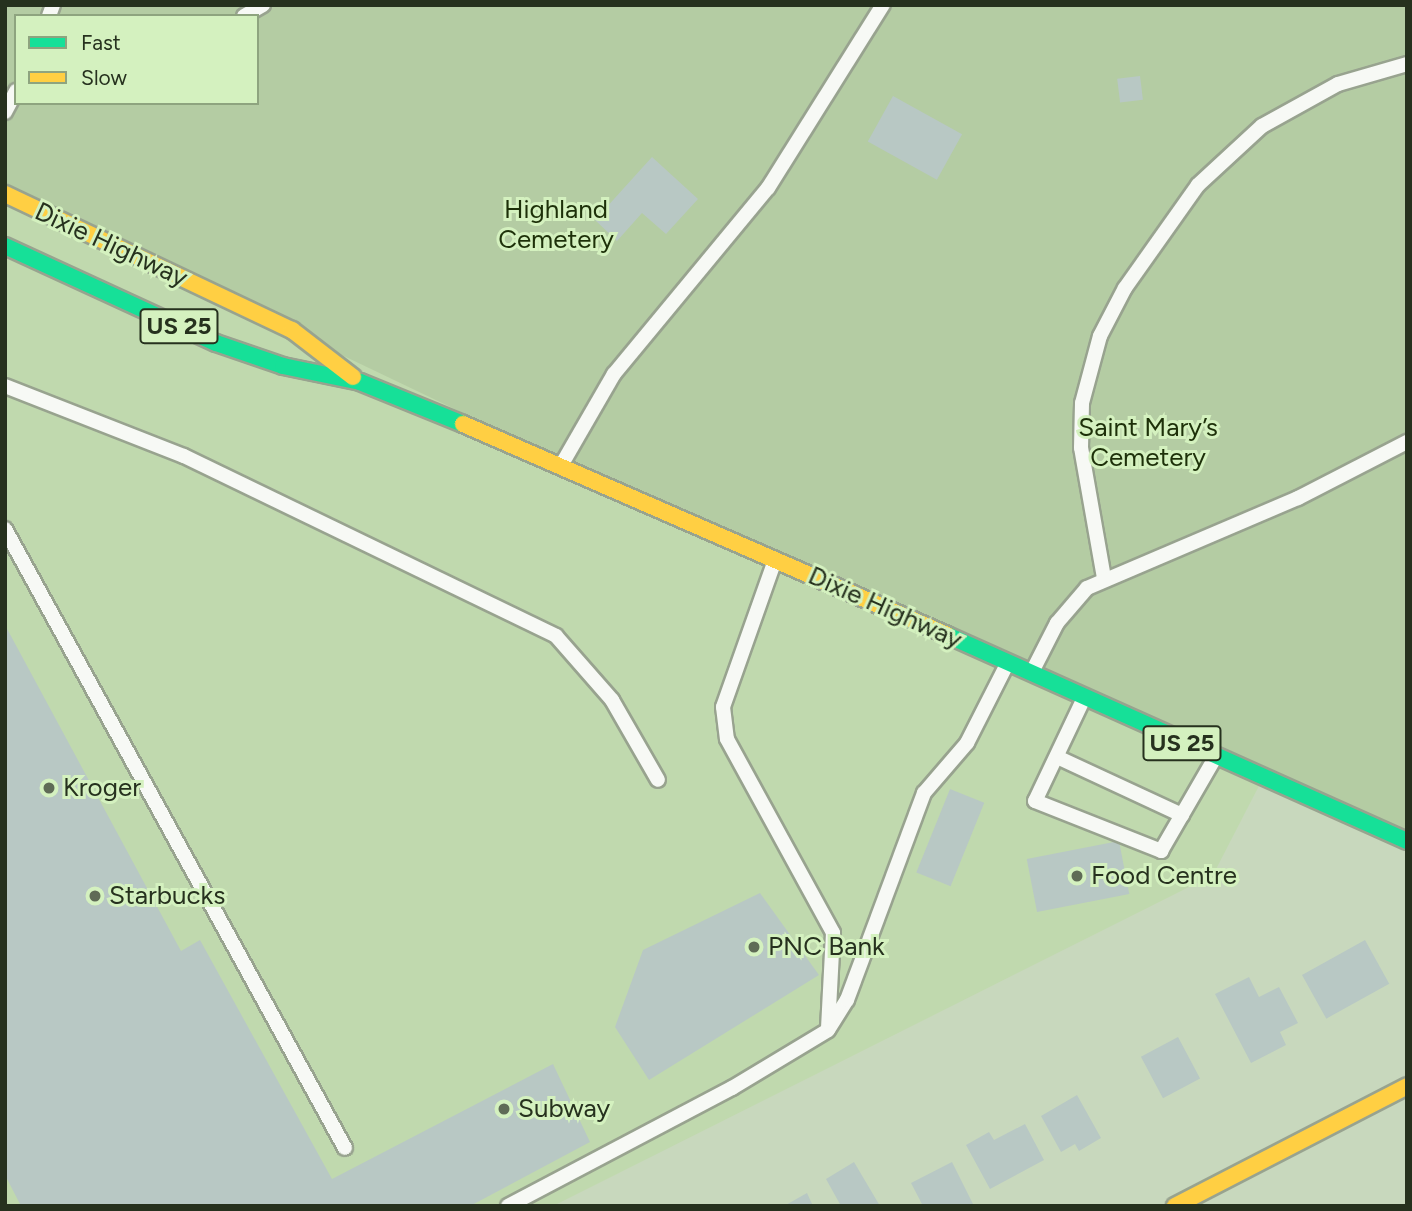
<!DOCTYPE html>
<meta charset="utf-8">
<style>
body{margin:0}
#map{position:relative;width:1412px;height:1211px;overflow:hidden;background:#c8d8bd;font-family:Figtree,sans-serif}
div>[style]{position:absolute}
.built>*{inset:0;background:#c0d9ae}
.green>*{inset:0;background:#b4cca3}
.building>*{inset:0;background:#b8c8c4;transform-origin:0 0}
.roads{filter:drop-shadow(2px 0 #98a38f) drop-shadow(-2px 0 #98a38f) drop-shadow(0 2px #98a38f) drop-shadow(0 -2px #98a38f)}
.lane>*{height:14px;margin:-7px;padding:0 7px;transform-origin:7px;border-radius:7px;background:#f7f9f5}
.fast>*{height:16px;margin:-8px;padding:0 8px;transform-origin:8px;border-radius:8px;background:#16e098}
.slow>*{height:16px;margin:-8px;padding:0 8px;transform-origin:8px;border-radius:8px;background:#ffcf43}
.dots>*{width:19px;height:19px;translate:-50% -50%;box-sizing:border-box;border:4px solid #d4f1bf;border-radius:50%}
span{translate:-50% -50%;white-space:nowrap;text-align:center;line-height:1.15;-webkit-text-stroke:6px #d4f1bf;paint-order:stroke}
.shield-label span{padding:2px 5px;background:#d4f1bf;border:2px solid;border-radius:5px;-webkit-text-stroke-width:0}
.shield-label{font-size:24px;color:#26311e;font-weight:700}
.park-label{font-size:26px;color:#1d3009}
.street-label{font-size:26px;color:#26311e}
.poi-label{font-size:26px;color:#26311e}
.left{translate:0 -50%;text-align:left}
.frame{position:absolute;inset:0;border:7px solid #26311e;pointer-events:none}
.legend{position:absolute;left:14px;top:14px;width:245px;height:91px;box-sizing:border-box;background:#d4f1bf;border:2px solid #8ea47f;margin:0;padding:9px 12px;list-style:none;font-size:21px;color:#26311e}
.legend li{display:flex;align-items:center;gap:14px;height:35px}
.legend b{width:35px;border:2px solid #8ea47f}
</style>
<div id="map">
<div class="built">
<i style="clip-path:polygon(5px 194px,1263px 778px,1213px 875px,553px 1206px,5px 1206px)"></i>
</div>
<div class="green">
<i style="clip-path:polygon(evenodd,5px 5px,1407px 5px,1407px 841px,643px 499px,5px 194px,5px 5px,16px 16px,257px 16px,257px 103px,16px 103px,16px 16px)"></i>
</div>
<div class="building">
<i style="left:1140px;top:76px;width:24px;height:23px;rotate:83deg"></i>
<i style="left:893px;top:96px;width:79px;height:52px;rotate:29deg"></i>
<i style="clip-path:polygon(652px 157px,698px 199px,666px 234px,642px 213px,617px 241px,595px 220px)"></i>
<i style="clip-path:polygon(5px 625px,181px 951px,200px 940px,332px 1179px,553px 1064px,590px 1142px,470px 1206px,21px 1206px,5px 1175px)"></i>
<i style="left:950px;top:789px;width:37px;height:90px;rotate:22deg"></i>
<i style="left:1119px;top:841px;width:54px;height:94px;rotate:79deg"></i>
<i style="clip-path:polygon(760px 893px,819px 975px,649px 1080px,615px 1027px,643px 950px)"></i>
<i style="left:1365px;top:940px;width:50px;height:72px;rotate:61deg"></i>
<i style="clip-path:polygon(1249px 977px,1259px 997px,1279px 987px,1298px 1023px,1280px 1032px,1286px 1045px,1251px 1063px,1215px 994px)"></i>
<i style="left:1178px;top:1037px;width:47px;height:42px;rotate:62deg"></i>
<i style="clip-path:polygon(1077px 1095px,1101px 1138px,1079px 1151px,1075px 1144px,1061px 1152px,1041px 1116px)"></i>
<i style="clip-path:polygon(1025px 1124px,1044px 1160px,990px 1189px,966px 1145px,989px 1132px,994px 1140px)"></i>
<i style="clip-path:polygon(854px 1162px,880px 1206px,841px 1206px,826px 1179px)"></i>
<i style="clip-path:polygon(952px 1162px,973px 1204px,923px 1206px,911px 1183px)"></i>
<i style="clip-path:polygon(807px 1193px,813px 1206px,784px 1206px)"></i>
</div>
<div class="roads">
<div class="lane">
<i style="left:49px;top:16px;width:12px;rotate:-70deg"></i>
<i style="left:244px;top:16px;width:22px;rotate:-30deg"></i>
<i style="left:5px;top:112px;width:24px;rotate:-62deg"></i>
<i style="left:5px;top:386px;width:192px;rotate:21.4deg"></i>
<i style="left:184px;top:456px;width:413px;rotate:25.8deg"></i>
<i style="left:556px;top:636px;width:85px;rotate:48.8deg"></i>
<i style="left:612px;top:700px;width:92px;rotate:60.1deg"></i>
<i style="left:562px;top:464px;width:104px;rotate:-60deg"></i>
<i style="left:614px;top:374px;width:241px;rotate:-50.4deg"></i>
<i style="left:768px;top:188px;width:216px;rotate:-57.9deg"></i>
<i style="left:5px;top:529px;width:706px;rotate:61.22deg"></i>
<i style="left:775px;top:560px;width:156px;rotate:109.5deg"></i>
<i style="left:723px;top:707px;width:32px;rotate:83deg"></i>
<i style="left:727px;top:739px;width:221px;rotate:61.3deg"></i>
<i style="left:833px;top:933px;width:95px;rotate:93deg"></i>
<i style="left:1104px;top:578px;width:132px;rotate:-100deg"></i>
<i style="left:1081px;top:448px;width:45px;rotate:-88.7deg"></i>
<i style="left:1082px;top:403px;width:69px;rotate:-75deg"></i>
<i style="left:1100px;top:336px;width:54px;rotate:-62.5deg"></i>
<i style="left:1125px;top:288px;width:126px;rotate:-54.7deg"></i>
<i style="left:1198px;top:185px;width:87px;rotate:-42.7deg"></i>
<i style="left:1262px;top:126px;width:87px;rotate:-28.9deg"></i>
<i style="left:1338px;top:84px;width:72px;rotate:-16.2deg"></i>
<i style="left:1032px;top:672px;width:55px;rotate:-63deg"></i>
<i style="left:1057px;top:623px;width:46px;rotate:-49.4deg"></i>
<i style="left:1087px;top:588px;width:229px;rotate:-23.1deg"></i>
<i style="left:1298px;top:498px;width:123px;rotate:-27.2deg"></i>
<i style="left:1084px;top:698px;width:114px;rotate:115.4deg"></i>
<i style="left:1035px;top:801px;width:136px;rotate:21.6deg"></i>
<i style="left:1161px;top:851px;width:108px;rotate:-59.9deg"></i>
<i style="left:1057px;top:757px;width:138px;rotate:24.9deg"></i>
<i style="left:508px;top:1206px;width:253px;rotate:-27.8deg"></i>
<i style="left:732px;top:1088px;width:112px;rotate:-31.1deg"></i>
<i style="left:828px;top:1030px;width:36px;rotate:-58deg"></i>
<i style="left:847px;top:1000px;width:221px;rotate:-69.6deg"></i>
<i style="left:924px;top:793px;width:66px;rotate:-49.3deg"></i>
<i style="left:967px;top:743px;width:89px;rotate:-63.1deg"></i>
</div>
<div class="fast">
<i style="left:5px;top:246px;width:232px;rotate:24.7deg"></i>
<i style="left:216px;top:343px;width:71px;rotate:18.9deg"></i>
<i style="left:283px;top:366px;width:79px;rotate:11.7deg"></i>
<i style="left:360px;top:382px;width:111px;rotate:22.2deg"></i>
<i style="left:947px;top:635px;width:504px;rotate:24.12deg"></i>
</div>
<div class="slow">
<i style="left:5px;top:194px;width:318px;rotate:25.4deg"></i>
<i style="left:292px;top:330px;width:77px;rotate:37.6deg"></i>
<i style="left:463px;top:424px;width:528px;rotate:23.55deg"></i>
<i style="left:1175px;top:1206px;width:261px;rotate:-27.3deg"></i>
</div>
</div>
<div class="dots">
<i style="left:49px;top:788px;background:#5f6b56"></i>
<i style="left:1077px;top:876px;background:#5f6b56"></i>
<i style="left:95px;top:896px;background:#5f6b56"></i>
<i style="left:754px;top:947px;background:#5f6b56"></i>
<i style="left:504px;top:1109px;background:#5f6b56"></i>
</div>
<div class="shield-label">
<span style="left:179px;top:326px">US 25</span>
<span style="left:1182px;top:743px">US 25</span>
</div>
<div class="park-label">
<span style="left:556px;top:225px">Highland<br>Cemetery</span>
<span style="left:1148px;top:443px">Saint Mary’s<br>Cemetery</span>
</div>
<div class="street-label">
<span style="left:111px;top:245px;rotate:25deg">Dixie Highway</span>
<span style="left:885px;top:608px;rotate:24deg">Dixie Highway</span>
</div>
<div class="poi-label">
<span class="left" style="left:63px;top:788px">Kroger</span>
<span class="left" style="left:1091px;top:876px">Food Centre</span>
<span class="left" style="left:109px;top:896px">Starbucks</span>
<span class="left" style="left:768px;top:947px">PNC Bank</span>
<span class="left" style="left:518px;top:1109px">Subway</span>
</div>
<div class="frame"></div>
<ul class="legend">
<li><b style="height:9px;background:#16e098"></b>Fast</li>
<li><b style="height:9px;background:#ffcf43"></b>Slow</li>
</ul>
</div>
